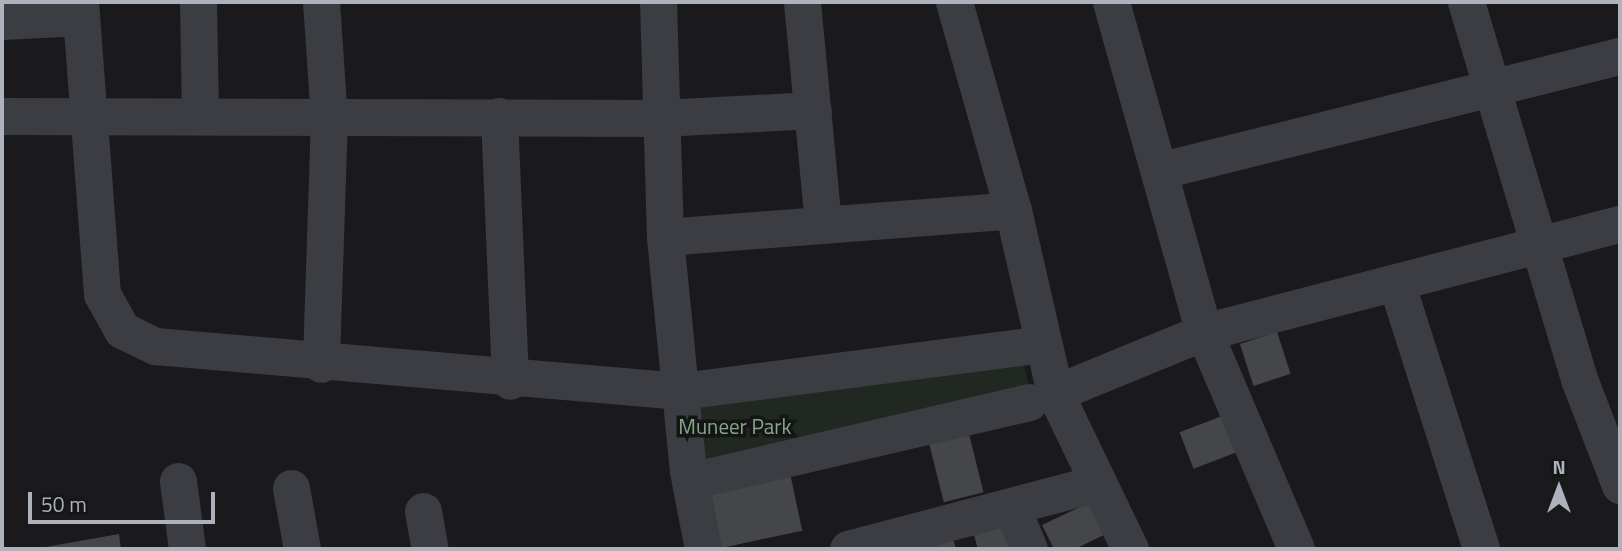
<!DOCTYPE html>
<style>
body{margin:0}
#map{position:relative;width:1622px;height:551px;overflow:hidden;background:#1a1a1d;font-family:"Titillium Web",sans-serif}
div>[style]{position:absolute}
.green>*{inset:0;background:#202821}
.building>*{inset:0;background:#44464a;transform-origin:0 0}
.minor>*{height:37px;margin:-18.5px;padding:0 18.5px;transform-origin:18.5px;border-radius:18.5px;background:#3b3d42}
span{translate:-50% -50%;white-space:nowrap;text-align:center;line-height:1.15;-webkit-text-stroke:7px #151518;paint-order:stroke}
.park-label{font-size:21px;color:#85a685}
.frame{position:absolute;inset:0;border:4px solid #adb2bc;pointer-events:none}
.north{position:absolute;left:1524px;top:453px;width:70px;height:70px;-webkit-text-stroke:5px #151518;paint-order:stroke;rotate:0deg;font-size:19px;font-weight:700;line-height:28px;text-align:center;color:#adb2bc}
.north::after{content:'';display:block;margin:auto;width:24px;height:32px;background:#adb2bc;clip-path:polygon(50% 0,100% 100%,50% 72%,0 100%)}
.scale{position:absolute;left:28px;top:492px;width:187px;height:32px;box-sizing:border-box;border:4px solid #adb2bc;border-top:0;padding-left:9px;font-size:21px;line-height:24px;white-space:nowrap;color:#adb2bc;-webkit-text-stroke:5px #151518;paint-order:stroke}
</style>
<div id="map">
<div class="green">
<i style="clip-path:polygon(1021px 351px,1031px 396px,701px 473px,691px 394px)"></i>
</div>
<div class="building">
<i style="left:1277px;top:332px;width:44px;height:39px;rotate:72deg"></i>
<i style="left:1230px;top:413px;width:39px;height:54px;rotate:69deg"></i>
<i style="left:969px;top:434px;width:60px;height:41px;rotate:76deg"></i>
<i style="left:790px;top:473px;width:59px;height:85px;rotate:78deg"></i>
<i style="clip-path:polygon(1097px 499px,1112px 531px,1075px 549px,1054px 549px,1042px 525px)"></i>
<i style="clip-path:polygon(1014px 521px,1022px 549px,978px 549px,973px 532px)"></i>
<i style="clip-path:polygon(951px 531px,956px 549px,931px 549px,928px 537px)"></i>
<i style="clip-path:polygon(119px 534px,121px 549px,40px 549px,40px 548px)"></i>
</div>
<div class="minor">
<i style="left:80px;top:2px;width:293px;rotate:85.7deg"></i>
<i style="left:102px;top:294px;width:41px;rotate:60.9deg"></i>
<i style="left:122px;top:330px;width:37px;rotate:26deg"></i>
<i style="left:155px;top:346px;width:528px;rotate:4.89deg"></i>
<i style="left:681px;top:391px;width:365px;rotate:-7.4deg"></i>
<i style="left:198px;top:2px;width:111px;rotate:89deg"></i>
<i style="left:321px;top:2px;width:116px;rotate:86.1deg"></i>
<i style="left:329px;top:118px;width:246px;rotate:91.9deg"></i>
<i style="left:658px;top:2px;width:235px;rotate:88.3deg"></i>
<i style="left:665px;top:237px;width:235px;rotate:84.4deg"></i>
<i style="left:688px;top:471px;width:79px;rotate:79.1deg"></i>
<i style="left:802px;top:2px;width:223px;rotate:84.6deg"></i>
<i style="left:954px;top:2px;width:216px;rotate:74.2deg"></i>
<i style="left:1013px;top:210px;width:188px;rotate:77.1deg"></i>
<i style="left:1055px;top:393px;width:173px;rotate:64.3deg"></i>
<i style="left:1111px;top:2px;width:343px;rotate:74.3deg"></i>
<i style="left:1204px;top:332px;width:236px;rotate:67deg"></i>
<i style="left:1466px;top:2px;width:394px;rotate:73.3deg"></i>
<i style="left:1579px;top:379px;width:114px;rotate:68.9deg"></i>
<i style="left:2px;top:21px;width:79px;rotate:-2.9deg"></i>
<i style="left:2px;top:116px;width:659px;rotate:0.17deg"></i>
<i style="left:661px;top:118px;width:152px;rotate:-3deg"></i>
<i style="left:499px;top:116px;width:265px;rotate:87.6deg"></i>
<i style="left:1162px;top:170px;width:472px;rotate:-14deg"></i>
<i style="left:665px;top:237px;width:349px;rotate:-4.4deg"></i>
<i style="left:1396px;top:282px;width:280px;rotate:72.3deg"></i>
<i style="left:1055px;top:393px;width:161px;rotate:-22.3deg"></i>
<i style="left:1204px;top:332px;width:430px;rotate:-14.6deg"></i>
<i style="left:178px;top:481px;width:69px;rotate:82.5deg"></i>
<i style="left:690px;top:481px;width:348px;rotate:-13.1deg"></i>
<i style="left:291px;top:488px;width:62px;rotate:79.8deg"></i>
<i style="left:1012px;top:508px;width:44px;rotate:67.5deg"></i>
<i style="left:423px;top:511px;width:39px;rotate:80deg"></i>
<i style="left:848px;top:549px;width:259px;rotate:-14.8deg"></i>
</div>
<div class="park-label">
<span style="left:735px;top:426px">Muneer Park</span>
</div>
<div class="frame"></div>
<div class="north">N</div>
<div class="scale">50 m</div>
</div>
